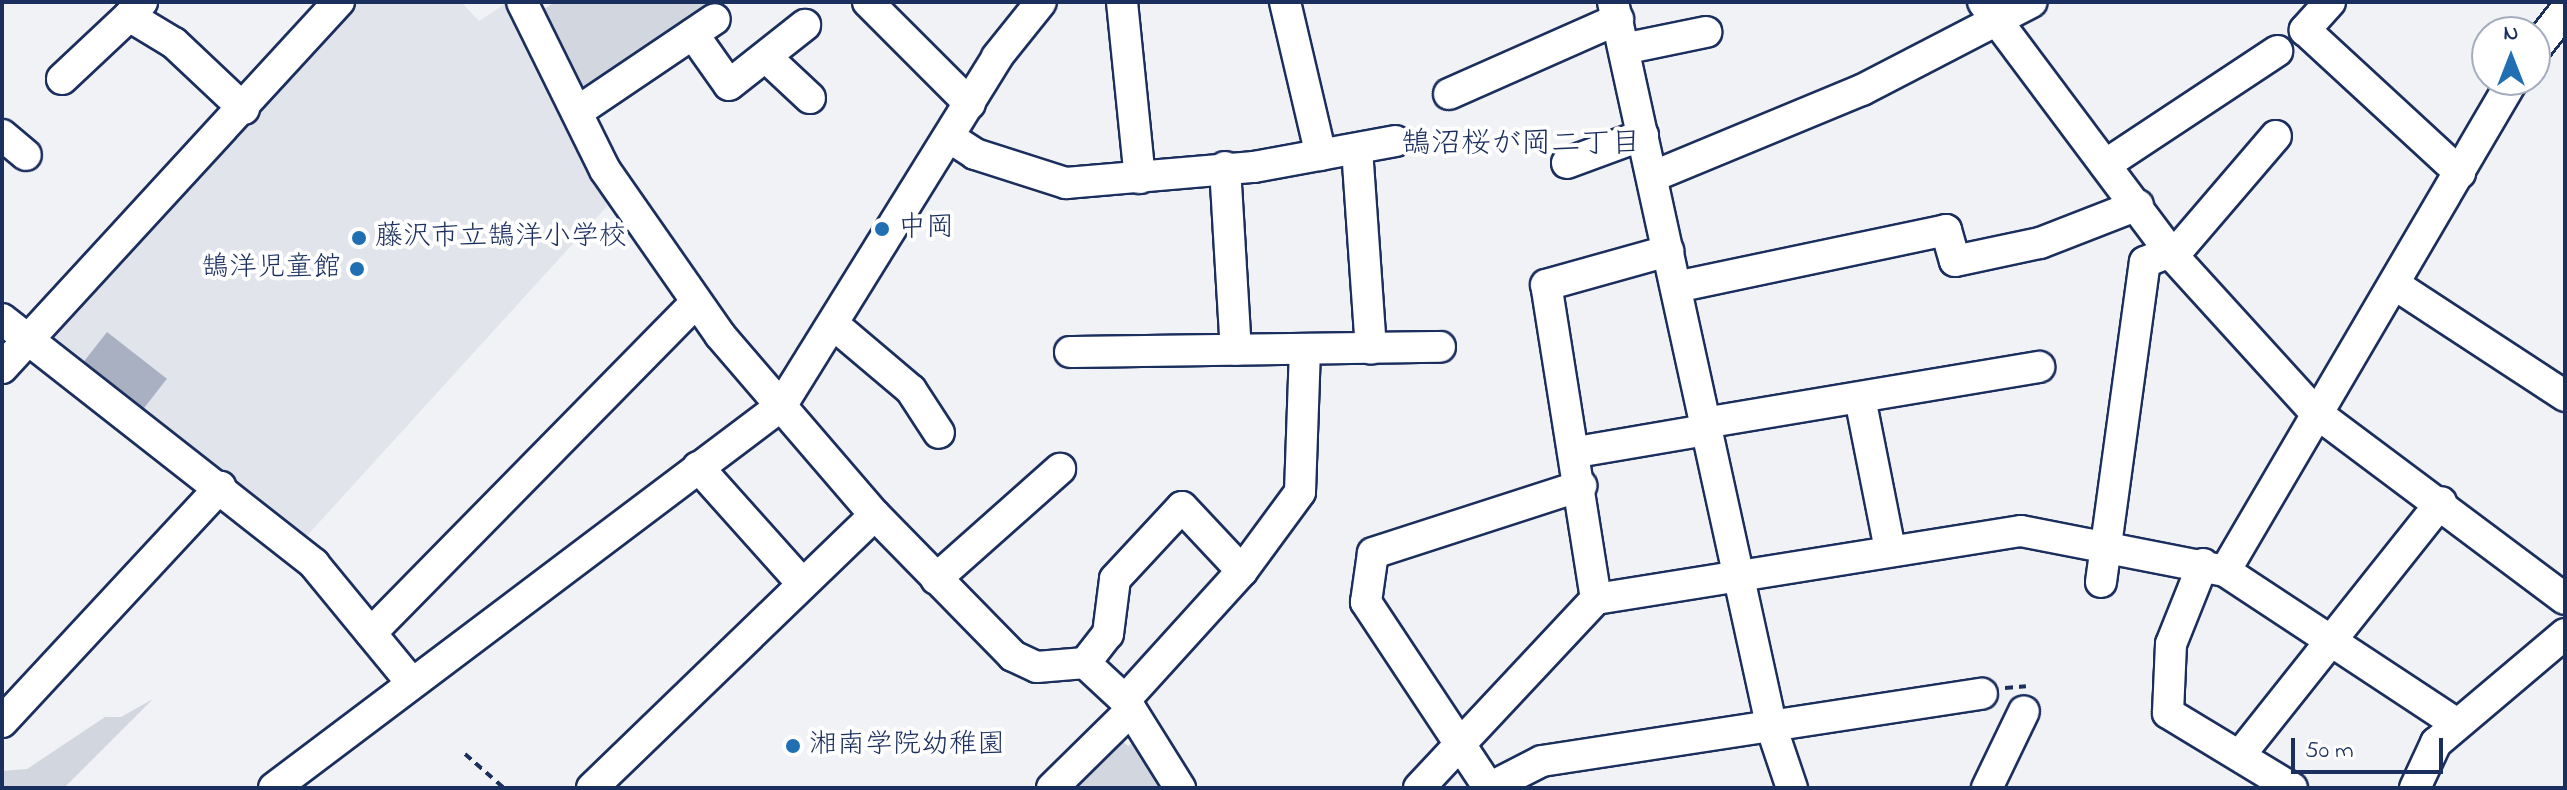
<!DOCTYPE html>
<meta charset="utf-8">
<style>
body{margin:0}
#map{position:relative;width:2567px;height:790px;overflow:hidden;background:#f1f2f5;font-family:"Indie Flower","Klee One",sans-serif}
div>[style]{position:absolute}
.built>*{inset:0;background:#e1e4ea}
.green>*{inset:0;background:#d2d6df}
.water>*{inset:0;background:#a8b0c2;transform-origin:0 0}
.path>*{height:4px;margin-top:-2px;transform-origin:0;background:repeating-linear-gradient(90deg,#1b2f5e 0 8px,transparent 0 14px)}
.roads{filter:drop-shadow(2px 0 #1b2f5e) drop-shadow(-2px 0 #1b2f5e) drop-shadow(0 2px #1b2f5e) drop-shadow(0 -2px #1b2f5e)}
.minor>*{height:30px;margin:-15px;padding:0 15px;transform-origin:15px;border-radius:15px;background:#fff}
.dots>*{width:22px;height:22px;translate:-50% -50%;box-sizing:border-box;border:4px solid #fff;border-radius:50%}
span{translate:-50% -50%;white-space:nowrap;text-align:center;line-height:1.15;-webkit-text-stroke:8px #fff;paint-order:stroke}
.poi-label{font-size:28px;color:#1b2f5e}
.left{translate:0 -50%;text-align:left}
.right{translate:-100% -50%;text-align:right}
.neighbourhood-label{font-size:30px;color:#1b2f5e}
.frame{position:absolute;inset:0;border:4px solid #1b2f5e;pointer-events:none}
.north{position:absolute;left:2471px;top:16px;width:80px;height:80px;box-sizing:border-box;background:#fff;border:2px solid #a4acbf;border-radius:50%;rotate:0deg;font-size:22px;font-weight:700;line-height:32px;text-align:center;color:#1b2f5e}
.north::after{content:'';display:block;margin:auto;width:28px;height:36px;background:#1f6fb2;clip-path:polygon(50% 0,100% 100%,50% 72%,0 100%)}
.scale{position:absolute;left:2291px;top:738px;width:152px;height:36px;box-sizing:border-box;border:4px solid #1b2f5e;border-top:0;padding-left:10px;font-size:24px;line-height:28px;white-space:nowrap;color:#1b2f5e;-webkit-text-stroke:6px #fff;paint-order:stroke}
</style>
<div id="map">
<div class="built">
<i style="clip-path:polygon(358px 2px,461px 2px,479px 21px,508px 2px,610px 203px,304px 539px,46px 339px)"></i>
</div>
<div class="green">
<i style="clip-path:polygon(555px 2px,722px 2px,582px 94px,541px 11px)"></i>
<i style="clip-path:polygon(153px 699px,64px 788px,2px 788px,2px 771px,27px 769px,105px 717px,121px 717px)"></i>
<i style="clip-path:polygon(1120px 739px,1128px 746px,1137px 740px,1166px 788px,1070px 788px)"></i>
</div>
<div class="water">
<i style="left:107px;top:332px;width:76px;height:38px;rotate:38deg"></i>
</div>
<div class="path">
<i style="left:2005px;top:688px;width:21px;rotate:-5deg"></i>
<i style="left:465px;top:754px;width:52px;rotate:41.1deg"></i>
</div>
<div class="roads">
<div class="minor">
<i style="left:142px;top:2px;width:19px;rotate:133deg"></i>
<i style="left:129px;top:16px;width:52px;rotate:31deg"></i>
<i style="left:174px;top:43px;width:96px;rotate:43.3deg"></i>
<i style="left:522px;top:2px;width:187px;rotate:63.7deg"></i>
<i style="left:605px;top:170px;width:201px;rotate:55.1deg"></i>
<i style="left:720px;top:335px;width:238px;rotate:49.3deg"></i>
<i style="left:875px;top:515px;width:197px;rotate:45.6deg"></i>
<i style="left:1013px;top:656px;width:26px;rotate:25deg"></i>
<i style="left:1037px;top:667px;width:48px;rotate:-4.8deg"></i>
<i style="left:1085px;top:663px;width:54px;rotate:42.8deg"></i>
<i style="left:1125px;top:700px;width:104px;rotate:58deg"></i>
<i style="left:868px;top:2px;width:144px;rotate:45deg"></i>
<i style="left:1122px;top:2px;width:177px;rotate:84.2deg"></i>
<i style="left:1285px;top:2px;width:157px;rotate:76.8deg"></i>
<i style="left:1613px;top:2px;width:744px;rotate:77.66deg"></i>
<i style="left:1772px;top:729px;width:62px;rotate:71.3deg"></i>
<i style="left:1983px;top:2px;width:317px;rotate:53.2deg"></i>
<i style="left:2173px;top:256px;width:211px;rotate:47.7deg"></i>
<i style="left:2315px;top:412px;width:312px;rotate:36.8deg"></i>
<i style="left:2330px;top:2px;width:38px;rotate:132deg"></i>
<i style="left:2305px;top:30px;width:211px;rotate:42.7deg"></i>
<i style="left:693px;top:34px;width:62px;rotate:54.8deg"></i>
<i style="left:729px;top:85px;width:97px;rotate:-38.3deg"></i>
<i style="left:1628px;top:48px;width:80px;rotate:-11.6deg"></i>
<i style="left:2535px;top:49px;width:48px;rotate:-51.7deg"></i>
<i style="left:766px;top:57px;width:60px;rotate:43deg"></i>
<i style="left:62px;top:79px;width:92px;rotate:-43.2deg"></i>
<i style="left:1449px;top:94px;width:185px;rotate:-23.9deg"></i>
<i style="left:577px;top:112px;width:166px;rotate:-34deg"></i>
<i style="left:2px;top:135px;width:31px;rotate:40deg"></i>
<i style="left:949px;top:137px;width:31px;rotate:33deg"></i>
<i style="left:975px;top:154px;width:96px;rotate:17.7deg"></i>
<i style="left:1066px;top:183px;width:189px;rotate:-4.9deg"></i>
<i style="left:1254px;top:167px;width:144px;rotate:-10.4deg"></i>
<i style="left:1357px;top:149px;width:200px;rotate:86deg"></i>
<i style="left:1567px;top:163px;width:81px;rotate:-20.2deg"></i>
<i style="left:2108px;top:163px;width:203px;rotate:-33.5deg"></i>
<i style="left:1225px;top:167px;width:183px;rotate:86.6deg"></i>
<i style="left:1654px;top:176px;width:225px;rotate:-22.5deg"></i>
<i style="left:1862px;top:90px;width:191px;rotate:-27.4deg"></i>
<i style="left:2173px;top:256px;width:158px;rotate:-49.4deg"></i>
<i style="left:2397px;top:286px;width:201px;rotate:33.2deg"></i>
<i style="left:1676px;top:287px;width:276px;rotate:-11.9deg"></i>
<i style="left:1946px;top:230px;width:32px;rotate:74deg"></i>
<i style="left:1955px;top:261px;width:87px;rotate:-12deg"></i>
<i style="left:2040px;top:243px;width:105px;rotate:-21.2deg"></i>
<i style="left:2px;top:319px;width:397px;rotate:38.1deg"></i>
<i style="left:314px;top:564px;width:153px;rotate:50.6deg"></i>
<i style="left:833px;top:324px;width:102px;rotate:40.2deg"></i>
<i style="left:911px;top:390px;width:51px;rotate:56.9deg"></i>
<i style="left:1070px;top:352px;width:370px;rotate:-0.8deg"></i>
<i style="left:2px;top:368px;width:498px;rotate:-47.4deg"></i>
<i style="left:1860px;top:398px;width:155px;rotate:78.8deg"></i>
<i style="left:1704px;top:423px;width:340px;rotate:-9.5deg"></i>
<i style="left:1577px;top:452px;width:131px;rotate:-9.7deg"></i>
<i style="left:698px;top:467px;width:153px;rotate:48.2deg"></i>
<i style="left:2203px;top:564px;width:86px;rotate:111.8deg"></i>
<i style="left:2171px;top:644px;width:69px;rotate:92.5deg"></i>
<i style="left:2168px;top:713px;width:145px;rotate:31.2deg"></i>
<i style="left:2225px;top:571px;width:569px;rotate:-59.61deg"></i>
<i style="left:936px;top:579px;width:166px;rotate:-41.6deg"></i>
<i style="left:2101px;top:582px;width:323px;rotate:-82.2deg"></i>
<i style="left:2145px;top:262px;width:27px;rotate:-22deg"></i>
<i style="left:1596px;top:599px;width:318px;rotate:-99deg"></i>
<i style="left:1546px;top:285px;width:127px;rotate:-15.6deg"></i>
<i style="left:371px;top:633px;width:462px;rotate:-45.5deg"></i>
<i style="left:1085px;top:663px;width:37px;rotate:-52deg"></i>
<i style="left:1108px;top:634px;width:55px;rotate:-82.7deg"></i>
<i style="left:1115px;top:579px;width:98px;rotate:-47.1deg"></i>
<i style="left:1182px;top:507px;width:88px;rotate:46.8deg"></i>
<i style="left:1125px;top:700px;width:174px;rotate:-47.8deg"></i>
<i style="left:1242px;top:571px;width:98px;rotate:-53.7deg"></i>
<i style="left:1300px;top:492px;width:142px;rotate:-88deg"></i>
<i style="left:2px;top:722px;width:321px;rotate:-47.1deg"></i>
<i style="left:2240px;top:755px;width:323px;rotate:-51.5deg"></i>
<i style="left:274px;top:788px;width:635px;rotate:-37deg"></i>
<i style="left:781px;top:406px;width:410px;rotate:-58.2deg"></i>
<i style="left:997px;top:57px;width:70px;rotate:-51.3deg"></i>
<i style="left:592px;top:788px;width:393px;rotate:-44deg"></i>
<i style="left:1052px;top:788px;width:111px;rotate:-44.6deg"></i>
<i style="left:1419px;top:788px;width:259px;rotate:-46.9deg"></i>
<i style="left:1596px;top:599px;width:430px;rotate:-9.1deg"></i>
<i style="left:2021px;top:531px;width:208px;rotate:11.1deg"></i>
<i style="left:2225px;top:571px;width:278px;rotate:33.4deg"></i>
<i style="left:1489px;top:788px;width:59px;rotate:-27deg"></i>
<i style="left:1542px;top:761px;width:445px;rotate:-8.7deg"></i>
<i style="left:1489px;top:788px;width:223px;rotate:-123.5deg"></i>
<i style="left:1366px;top:602px;width:49px;rotate:-81.9deg"></i>
<i style="left:1373px;top:553px;width:219px;rotate:-17.9deg"></i>
<i style="left:1987px;top:788px;width:85px;rotate:-64.3deg"></i>
<i style="left:2415px;top:788px;width:50px;rotate:-65deg"></i>
<i style="left:2436px;top:743px;width:169px;rotate:-40.2deg"></i>
</div>
</div>
<div class="dots">
<i style="left:882px;top:229px;background:#1f6fb2"></i>
<i style="left:359px;top:238px;background:#1f6fb2"></i>
<i style="left:357px;top:269px;background:#1f6fb2"></i>
<i style="left:793px;top:746px;background:#1f6fb2"></i>
</div>
<div class="poi-label">
<span class="left" style="left:898px;top:229px">中岡</span>
<span class="left" style="left:375px;top:238px">藤沢市立鵠洋小学校</span>
<span class="right" style="left:341px;top:269px">鵠洋児童館</span>
<span class="left" style="left:809px;top:746px">湘南学院幼稚園</span>
</div>
<div class="neighbourhood-label">
<span style="left:1521px;top:145px">鵠沼桜が岡二丁目</span>
</div>
<div class="frame"></div>
<div class="north">N</div>
<div class="scale">50 m</div>
</div>
